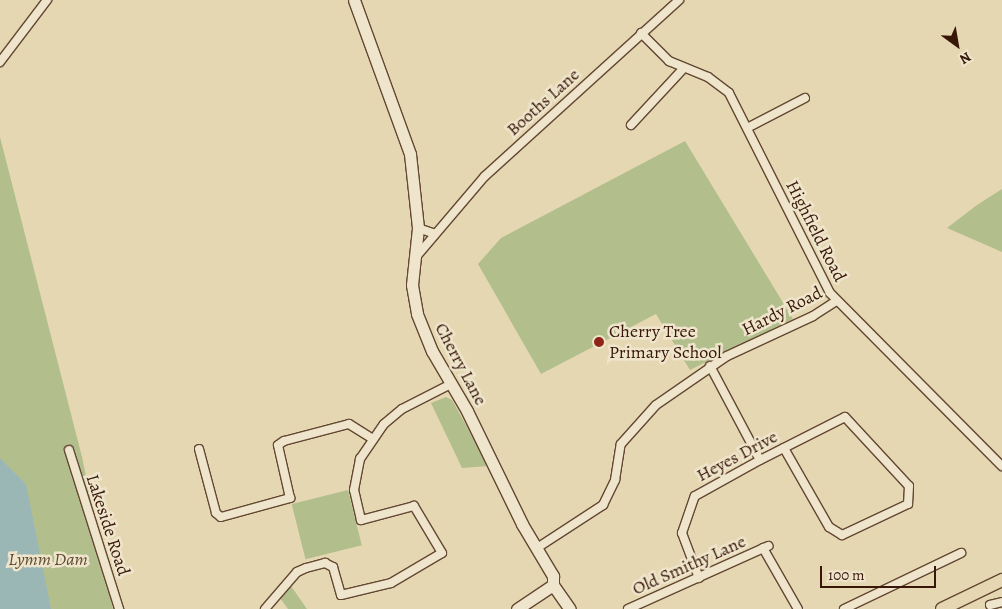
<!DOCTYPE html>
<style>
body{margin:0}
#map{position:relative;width:1002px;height:609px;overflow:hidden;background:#e5d7b1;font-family:Alegreya,serif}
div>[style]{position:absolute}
.green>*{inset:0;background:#b2bf8d;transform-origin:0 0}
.water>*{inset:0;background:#9ab7b6}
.roads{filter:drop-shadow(1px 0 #634732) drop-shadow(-1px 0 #634732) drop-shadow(0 1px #634732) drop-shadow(0 -1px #634732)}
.street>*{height:8px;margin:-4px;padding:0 4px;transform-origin:4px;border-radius:4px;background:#eee5cc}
.secondary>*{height:11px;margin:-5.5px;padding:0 5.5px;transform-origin:5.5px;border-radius:5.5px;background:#eee5cc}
.primary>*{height:12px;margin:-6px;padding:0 6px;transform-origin:6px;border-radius:6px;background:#e5d7b1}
.dots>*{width:14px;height:14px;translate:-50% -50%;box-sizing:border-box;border:2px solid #eee5cc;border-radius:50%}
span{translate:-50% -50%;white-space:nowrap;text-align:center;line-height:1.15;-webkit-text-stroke:5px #eee5cc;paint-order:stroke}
.street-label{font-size:18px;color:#381708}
.poi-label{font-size:18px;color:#381708}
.left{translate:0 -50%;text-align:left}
.park-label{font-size:18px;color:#5d4930;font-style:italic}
.north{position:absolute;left:932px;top:20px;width:50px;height:50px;-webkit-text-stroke:4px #eee5cc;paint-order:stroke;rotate:148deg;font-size:14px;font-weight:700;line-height:20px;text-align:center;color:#381708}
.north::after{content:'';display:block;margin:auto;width:18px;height:22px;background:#381708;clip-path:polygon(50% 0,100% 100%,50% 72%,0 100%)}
.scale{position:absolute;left:820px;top:566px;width:116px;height:22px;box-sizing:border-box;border:2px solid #381708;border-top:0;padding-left:6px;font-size:15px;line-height:18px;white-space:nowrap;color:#381708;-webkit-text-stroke:4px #eee5cc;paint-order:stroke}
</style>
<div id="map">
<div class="green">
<i style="clip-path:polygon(0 137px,82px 457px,113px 609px,0 609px)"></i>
<i style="clip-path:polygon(685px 141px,793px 319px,690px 370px,656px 314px,541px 374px,478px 264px,501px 238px)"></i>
<i style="clip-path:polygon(1002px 189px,1002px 252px,947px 228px,977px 205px)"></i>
<i style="clip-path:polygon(446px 397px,452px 400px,489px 466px,462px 468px,431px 403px)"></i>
<i style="left:348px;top:490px;width:57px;height:58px;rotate:76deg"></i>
<i style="clip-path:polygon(291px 586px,307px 609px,288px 609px,280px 598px)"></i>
</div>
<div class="water">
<i style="clip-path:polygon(0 458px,26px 484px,51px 609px,0 609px)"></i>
</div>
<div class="roads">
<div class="street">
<i style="left:641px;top:33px;width:40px;rotate:45deg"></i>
<i style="left:669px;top:61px;width:42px;rotate:22.3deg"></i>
<i style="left:708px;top:77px;width:26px;rotate:37deg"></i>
<i style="left:729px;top:93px;width:224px;rotate:63.2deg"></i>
<i style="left:830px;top:293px;width:244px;rotate:45.2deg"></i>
<i style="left:0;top:62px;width:78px;rotate:-52.8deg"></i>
<i style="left:631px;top:125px;width:76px;rotate:-47.1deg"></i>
<i style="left:749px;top:127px;width:63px;rotate:-27.4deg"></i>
<i style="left:418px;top:228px;width:18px;rotate:19deg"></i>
<i style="left:416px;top:257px;width:106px;rotate:-49.6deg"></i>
<i style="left:485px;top:176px;width:262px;rotate:-42.2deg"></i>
<i style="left:710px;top:366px;width:106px;rotate:62deg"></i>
<i style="left:199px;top:449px;width:66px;rotate:75.1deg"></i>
<i style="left:216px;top:513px;width:6px;rotate:39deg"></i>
<i style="left:221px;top:517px;width:72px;rotate:-15.4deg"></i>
<i style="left:290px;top:498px;width:54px;rotate:-102.8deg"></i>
<i style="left:278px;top:445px;width:7px;rotate:-34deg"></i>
<i style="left:284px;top:441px;width:67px;rotate:-14.7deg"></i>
<i style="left:349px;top:424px;width:28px;rotate:32deg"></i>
<i style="left:69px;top:450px;width:167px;rotate:72.5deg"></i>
<i style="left:537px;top:548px;width:79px;rotate:-33.1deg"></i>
<i style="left:603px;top:505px;width:28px;rotate:-64deg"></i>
<i style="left:615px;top:480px;width:36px;rotate:-81deg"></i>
<i style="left:621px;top:444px;width:52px;rotate:-48.1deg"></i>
<i style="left:656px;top:405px;width:86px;rotate:-34.6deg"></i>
<i style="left:727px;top:356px;width:95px;rotate:-24.9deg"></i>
<i style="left:813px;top:316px;width:27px;rotate:-33deg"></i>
<i style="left:763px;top:548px;width:70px;rotate:60.2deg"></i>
<i style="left:699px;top:578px;width:48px;rotate:-110.7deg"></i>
<i style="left:682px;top:533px;width:39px;rotate:-71deg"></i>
<i style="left:695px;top:496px;width:74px;rotate:-29deg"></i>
<i style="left:760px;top:460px;width:95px;rotate:-26.8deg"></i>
<i style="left:845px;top:417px;width:94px;rotate:47.2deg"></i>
<i style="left:909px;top:486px;width:18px;rotate:93deg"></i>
<i style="left:908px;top:504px;width:73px;rotate:154.8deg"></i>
<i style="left:842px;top:535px;width:15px;rotate:-148deg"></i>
<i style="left:829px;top:527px;width:91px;rotate:-119.7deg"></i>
<i style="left:990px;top:605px;width:12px;rotate:-14deg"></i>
<i style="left:265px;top:609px;width:49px;rotate:-49.1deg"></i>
<i style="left:297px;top:572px;width:10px;rotate:-24deg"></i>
<i style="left:306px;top:568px;width:20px;rotate:-15deg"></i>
<i style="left:325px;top:563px;width:9px;rotate:27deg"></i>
<i style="left:333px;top:567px;width:29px;rotate:74deg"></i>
<i style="left:341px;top:595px;width:51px;rotate:-13.5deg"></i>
<i style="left:391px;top:583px;width:59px;rotate:-30.5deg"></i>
<i style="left:442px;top:553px;width:55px;rotate:-120.8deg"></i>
<i style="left:414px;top:506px;width:55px;rotate:165.2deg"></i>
<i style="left:361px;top:520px;width:31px;rotate:-103deg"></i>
<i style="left:354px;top:490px;width:32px;rotate:-79deg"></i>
<i style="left:360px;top:459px;width:42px;rotate:-55.6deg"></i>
<i style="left:384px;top:424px;width:23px;rotate:-40deg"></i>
<i style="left:402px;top:409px;width:55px;rotate:-27deg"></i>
<i style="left:628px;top:609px;width:154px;rotate:-24.2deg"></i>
<i style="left:844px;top:609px;width:130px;rotate:-25.6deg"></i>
</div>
<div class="secondary">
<i style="left:354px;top:0;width:164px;rotate:70deg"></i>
<i style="left:410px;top:154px;width:74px;rotate:83.8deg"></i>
<i style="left:418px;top:228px;width:57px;rotate:96deg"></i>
<i style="left:412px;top:285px;width:29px;rotate:80deg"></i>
<i style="left:417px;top:314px;width:40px;rotate:68deg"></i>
<i style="left:432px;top:351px;width:69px;rotate:59.7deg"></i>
<i style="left:467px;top:411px;width:126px;rotate:64deg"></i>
<i style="left:522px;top:524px;width:61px;rotate:59.2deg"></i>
<i style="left:553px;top:576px;width:9px;rotate:90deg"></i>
<i style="left:553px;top:585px;width:29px;rotate:55deg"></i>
<i style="left:517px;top:609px;width:43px;rotate:-33.7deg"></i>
</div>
<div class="primary">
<i style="left:942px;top:609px;width:67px;rotate:-25.8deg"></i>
</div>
</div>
<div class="dots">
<i style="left:599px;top:342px;background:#8f2418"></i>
</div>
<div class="street-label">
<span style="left:543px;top:102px;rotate:-42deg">Booths Lane</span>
<span style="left:816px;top:231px;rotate:63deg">Highfield Road</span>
<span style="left:782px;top:311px;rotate:-27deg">Hardy Road</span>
<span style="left:461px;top:364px;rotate:62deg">Cherry Lane</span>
<span style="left:737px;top:456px;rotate:-28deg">Heyes Drive</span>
<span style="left:108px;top:525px;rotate:72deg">Lakeside Road</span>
<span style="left:689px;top:565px;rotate:-24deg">Old Smithy Lane</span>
</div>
<div class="poi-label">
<span class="left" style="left:609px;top:342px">Cherry Tree<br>Primary School</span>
</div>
<div class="park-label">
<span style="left:48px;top:559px">Lymm Dam</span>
</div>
<div class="north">N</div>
<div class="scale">100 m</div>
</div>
